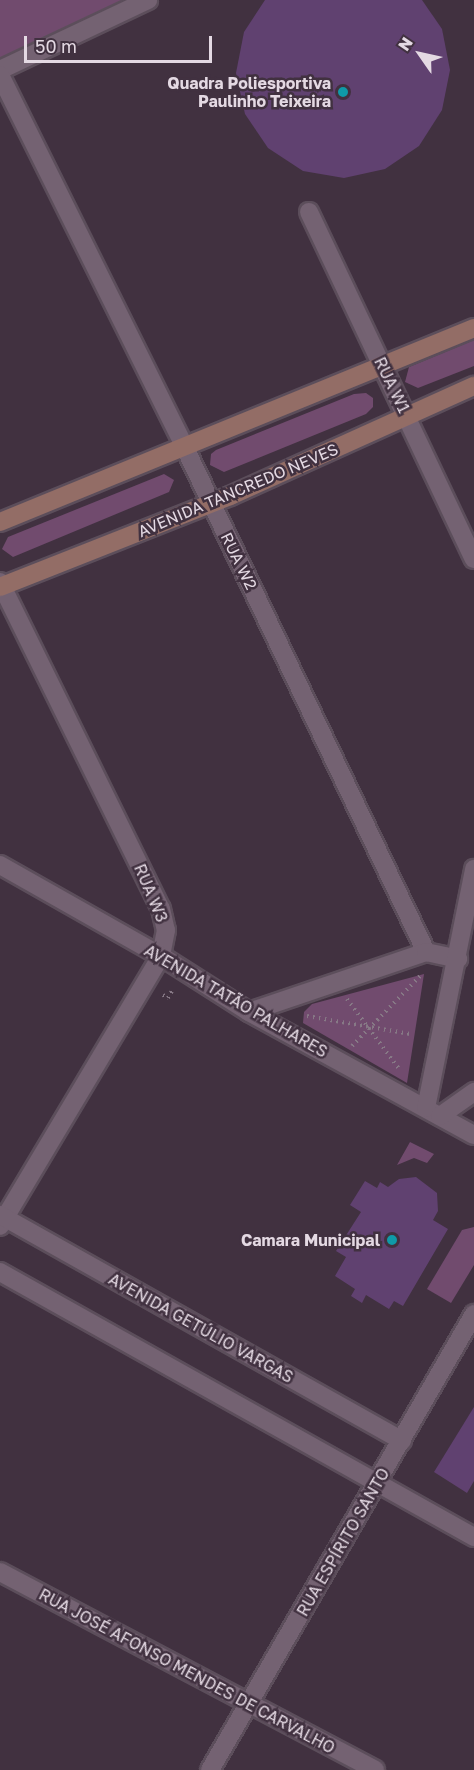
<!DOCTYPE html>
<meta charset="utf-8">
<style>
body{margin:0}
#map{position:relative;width:474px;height:1770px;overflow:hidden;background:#413140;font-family:"Golos Text",sans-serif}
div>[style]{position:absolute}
.green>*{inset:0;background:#714b6e}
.building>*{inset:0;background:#604170}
.path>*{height:4px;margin-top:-2px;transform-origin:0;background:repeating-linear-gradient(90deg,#877986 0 1.5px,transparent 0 6px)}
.roads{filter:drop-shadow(2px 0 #5c4e5b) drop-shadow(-2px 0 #5c4e5b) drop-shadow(0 2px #5c4e5b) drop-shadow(0 -2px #5c4e5b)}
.street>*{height:18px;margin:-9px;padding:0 9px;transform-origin:9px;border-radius:9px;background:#746272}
.secondary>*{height:18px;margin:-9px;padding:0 9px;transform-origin:9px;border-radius:9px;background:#936d66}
.dots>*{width:16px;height:16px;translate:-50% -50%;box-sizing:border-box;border:3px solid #413140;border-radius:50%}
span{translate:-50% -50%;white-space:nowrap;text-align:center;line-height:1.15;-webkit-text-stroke:5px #413140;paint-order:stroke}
.poi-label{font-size:16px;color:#e4d9e3;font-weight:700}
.right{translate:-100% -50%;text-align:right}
.street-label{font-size:16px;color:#e4d9e3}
.north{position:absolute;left:390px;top:24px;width:60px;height:60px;-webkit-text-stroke:4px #413140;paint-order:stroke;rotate:304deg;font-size:16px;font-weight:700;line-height:24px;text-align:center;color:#e4d9e3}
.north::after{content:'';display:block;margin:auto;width:21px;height:27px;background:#e4d9e3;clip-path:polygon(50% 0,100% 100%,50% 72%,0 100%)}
.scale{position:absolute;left:24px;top:36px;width:188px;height:27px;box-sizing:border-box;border:3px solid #e4d9e3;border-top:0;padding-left:8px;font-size:18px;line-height:21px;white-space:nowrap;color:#e4d9e3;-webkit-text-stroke:4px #413140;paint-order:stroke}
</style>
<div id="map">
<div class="green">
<i style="clip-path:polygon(0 0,148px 0,0 70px)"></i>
<i style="clip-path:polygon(474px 340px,474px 366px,418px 388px,405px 382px,409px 367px)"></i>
<i style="clip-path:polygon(366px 393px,373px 398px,373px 407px,366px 414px,224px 472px,210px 465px,211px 454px,216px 450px,354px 394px)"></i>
<i style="clip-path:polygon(164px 474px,174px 480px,169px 492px,13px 557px,2px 549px,8px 537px)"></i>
<i style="clip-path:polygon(424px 974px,407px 1083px,303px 1023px,304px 1012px,312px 1004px)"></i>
<i style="clip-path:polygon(410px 1142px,434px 1154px,427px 1163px,414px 1158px,397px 1165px)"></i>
<i style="clip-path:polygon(474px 1227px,474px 1265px,451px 1303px,427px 1289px,462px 1230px)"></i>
</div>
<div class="building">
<i style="clip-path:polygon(265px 0,422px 0,442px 29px,450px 70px,442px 110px,419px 146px,385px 169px,344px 178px,303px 171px,268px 148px,245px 114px,236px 73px,244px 32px)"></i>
<i style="clip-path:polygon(416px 1177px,437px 1193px,438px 1211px,433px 1220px,448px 1229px,403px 1306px,394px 1301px,389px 1309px,366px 1295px,362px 1303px,351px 1296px,355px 1289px,335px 1276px,346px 1257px,336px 1251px,361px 1212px,350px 1205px,365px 1181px,377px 1188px,380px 1182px,388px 1187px,399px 1179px)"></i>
<i style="clip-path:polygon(474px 1407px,474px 1481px,467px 1493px,434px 1472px)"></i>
</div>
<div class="path">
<i style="left:163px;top:995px;width:6px;rotate:31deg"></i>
<i style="left:168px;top:998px;width:10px;rotate:-61deg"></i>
<i style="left:347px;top:999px;width:89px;rotate:53.3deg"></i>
<i style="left:307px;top:1016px;width:105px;rotate:9.9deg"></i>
<i style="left:352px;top:1046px;width:98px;rotate:-45.8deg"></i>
</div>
<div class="roads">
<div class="street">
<i style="left:0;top:70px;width:164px;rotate:-25.3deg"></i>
<i style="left:0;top:75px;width:416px;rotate:63.6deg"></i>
<i style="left:185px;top:448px;width:559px;rotate:64.44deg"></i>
<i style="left:309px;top:212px;width:384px;rotate:64.6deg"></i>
<i style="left:0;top:582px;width:364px;rotate:63.8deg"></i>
<i style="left:161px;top:909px;width:22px;rotate:77deg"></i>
<i style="left:166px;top:930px;width:26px;rotate:101deg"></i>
<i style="left:161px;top:956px;width:314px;rotate:120.8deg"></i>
<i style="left:0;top:865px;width:185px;rotate:29.5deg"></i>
<i style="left:161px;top:956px;width:104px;rotate:32.5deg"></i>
<i style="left:249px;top:1012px;width:256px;rotate:28.7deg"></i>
<i style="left:249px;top:1012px;width:187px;rotate:-18.7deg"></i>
<i style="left:426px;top:952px;width:33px;rotate:12deg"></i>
<i style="left:426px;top:1108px;width:244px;rotate:-78.6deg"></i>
<i style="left:440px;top:1116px;width:42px;rotate:-35.2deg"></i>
<i style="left:0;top:1215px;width:461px;rotate:29.3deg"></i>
<i style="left:0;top:1272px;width:543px;rotate:29.21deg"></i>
<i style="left:0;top:1572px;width:424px;rotate:27.8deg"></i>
<i style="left:210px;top:1770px;width:527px;rotate:-59.93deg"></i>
</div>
<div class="secondary">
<i style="left:0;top:522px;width:512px;rotate:-22.26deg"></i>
<i style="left:0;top:587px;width:247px;rotate:-21.6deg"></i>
<i style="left:230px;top:496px;width:268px;rotate:-24.3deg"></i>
</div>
</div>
<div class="dots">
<i style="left:343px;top:92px;background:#0f9aa8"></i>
<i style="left:392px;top:1240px;background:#0f9aa8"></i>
</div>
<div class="poi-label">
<span class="right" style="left:331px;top:92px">Quadra Poliesportiva<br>Paulinho Teixeira</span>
<span class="right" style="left:380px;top:1240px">Camara Municipal</span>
</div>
<div class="street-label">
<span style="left:392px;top:385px;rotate:64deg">RUA W1</span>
<span style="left:238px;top:490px;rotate:-23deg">AVENIDA TANCREDO NEVES</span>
<span style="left:239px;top:561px;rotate:64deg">RUA W2</span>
<span style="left:151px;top:893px;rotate:67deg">RUA W3</span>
<span style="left:236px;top:1001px;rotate:30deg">AVENIDA TATÃO PALHARES</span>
<span style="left:201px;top:1328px;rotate:29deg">AVENIDA GETÚLIO VARGAS</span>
<span style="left:343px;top:1542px;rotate:-60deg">RUA ESPÍRITO SANTO</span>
<span style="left:187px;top:1671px;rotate:28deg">RUA JOSÉ AFONSO MENDES DE CARVALHO</span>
</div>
<div class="north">N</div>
<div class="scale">50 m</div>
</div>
